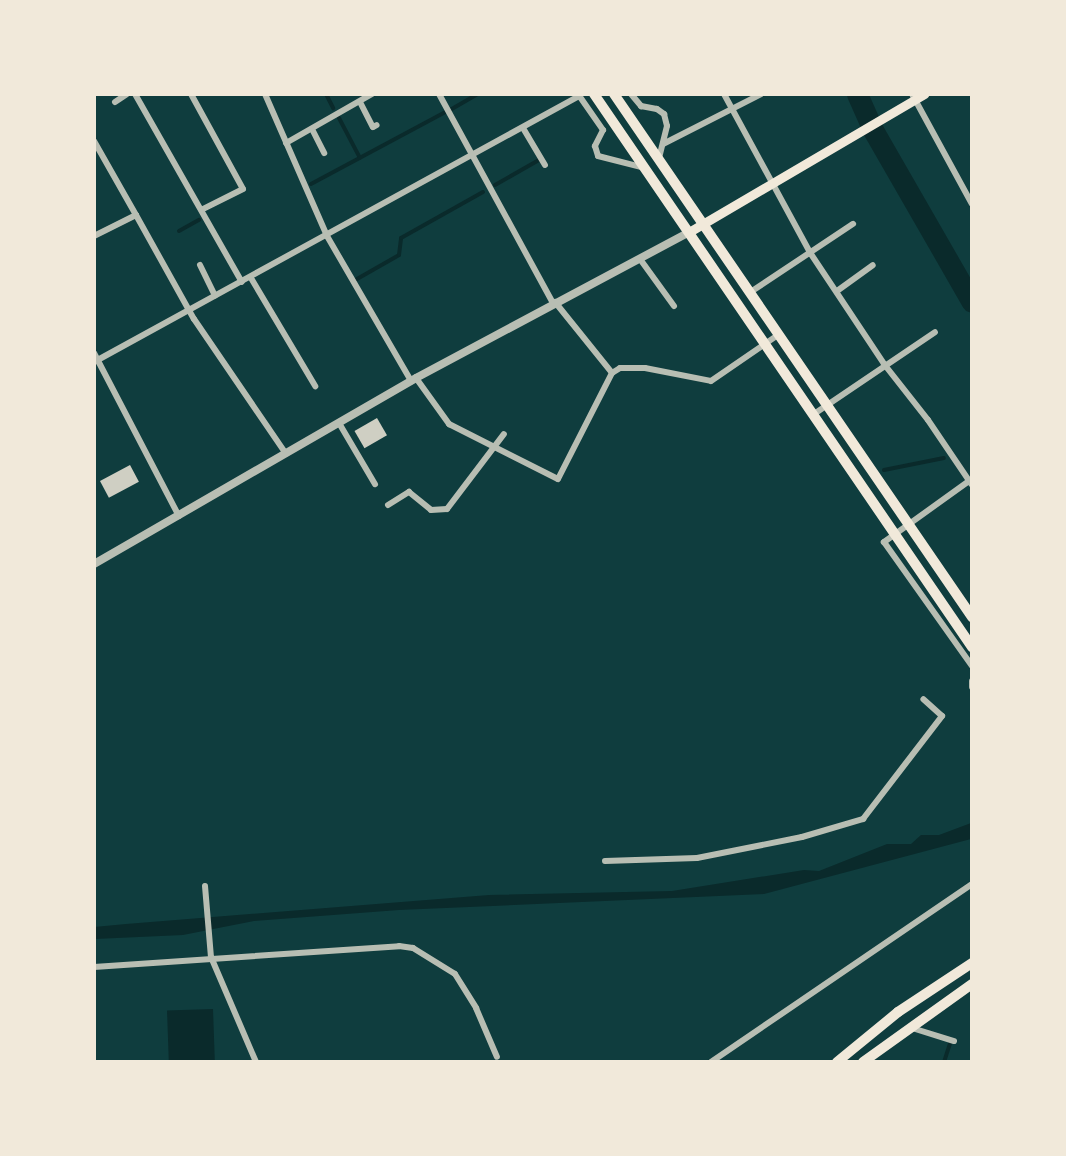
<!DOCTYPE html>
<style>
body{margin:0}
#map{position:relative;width:1066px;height:1156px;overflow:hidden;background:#0f3d3e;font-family:Manrope,sans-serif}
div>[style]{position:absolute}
.water>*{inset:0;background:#0a2a2b;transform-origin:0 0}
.stream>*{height:4px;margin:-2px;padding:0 2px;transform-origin:2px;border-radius:2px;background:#0a2a2b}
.river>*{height:21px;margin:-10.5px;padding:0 10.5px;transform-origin:10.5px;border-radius:10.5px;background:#0a2a2b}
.building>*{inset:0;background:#cfcfc3;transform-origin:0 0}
.minor>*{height:6px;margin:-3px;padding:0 3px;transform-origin:3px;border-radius:3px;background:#b8beb3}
.tertiary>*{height:8px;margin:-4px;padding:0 4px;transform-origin:4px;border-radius:4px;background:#b8beb3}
.secondary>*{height:9px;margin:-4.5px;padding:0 4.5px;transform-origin:4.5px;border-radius:4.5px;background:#f1e9da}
.trunk>*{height:10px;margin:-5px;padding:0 5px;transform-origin:5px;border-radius:5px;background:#f1e9da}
span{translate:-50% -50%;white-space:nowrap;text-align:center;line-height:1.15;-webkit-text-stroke:4.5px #f1e9da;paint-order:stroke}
.frame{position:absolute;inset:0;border:96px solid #f1e9da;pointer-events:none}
</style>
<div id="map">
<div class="water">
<i style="clip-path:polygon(971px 823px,971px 839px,764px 894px,399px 910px,254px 921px,183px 935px,95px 939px,94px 927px,126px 924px,489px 895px,672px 891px,804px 870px,819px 871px,887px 844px,911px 844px,921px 835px,939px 835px)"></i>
<i style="left:213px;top:1009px;width:52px;height:46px;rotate:88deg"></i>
</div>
<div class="stream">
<i style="left:326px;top:94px;width:16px;rotate:63deg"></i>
<i style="left:450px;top:110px;width:32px;rotate:-30deg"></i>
<i style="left:339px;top:118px;width:45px;rotate:62.3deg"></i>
<i style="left:311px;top:184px;width:152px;rotate:-28.2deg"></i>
<i style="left:495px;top:185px;width:51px;rotate:-29.6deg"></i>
<i style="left:179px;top:231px;width:23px;rotate:-29deg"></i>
<i style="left:357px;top:279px;width:48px;rotate:-29.7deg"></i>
<i style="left:399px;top:255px;width:17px;rotate:-83deg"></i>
<i style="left:401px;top:238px;width:94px;rotate:-29.3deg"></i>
<i style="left:884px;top:470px;width:61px;rotate:-11.3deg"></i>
<i style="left:944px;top:1062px;width:19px;rotate:-72deg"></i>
</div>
<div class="river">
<i style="left:857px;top:94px;width:39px;rotate:66deg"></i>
<i style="left:873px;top:130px;width:198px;rotate:60.1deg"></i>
</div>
<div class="building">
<i style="left:377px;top:418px;width:20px;height:26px;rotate:60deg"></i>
<i style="left:130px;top:465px;width:19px;height:34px;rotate:62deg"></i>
</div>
<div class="minor">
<i style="left:135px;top:94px;width:216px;rotate:60.4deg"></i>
<i style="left:191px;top:94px;width:108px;rotate:61.3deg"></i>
<i style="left:243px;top:189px;width:45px;rotate:153.4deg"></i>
<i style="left:265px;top:94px;width:155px;rotate:66.4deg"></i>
<i style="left:327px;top:236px;width:168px;rotate:59.9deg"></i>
<i style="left:439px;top:94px;width:238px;rotate:61.4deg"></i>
<i style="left:578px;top:94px;width:44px;rotate:55.2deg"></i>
<i style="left:603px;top:130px;width:18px;rotate:117deg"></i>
<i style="left:595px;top:146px;width:10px;rotate:73deg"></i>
<i style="left:598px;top:156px;width:49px;rotate:14.3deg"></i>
<i style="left:631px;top:94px;width:16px;rotate:50deg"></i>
<i style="left:641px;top:106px;width:16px;rotate:11deg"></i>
<i style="left:657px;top:109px;width:9px;rotate:36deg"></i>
<i style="left:664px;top:114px;width:12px;rotate:76deg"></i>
<i style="left:667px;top:126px;width:32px;rotate:104deg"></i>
<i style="left:724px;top:94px;width:182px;rotate:61.5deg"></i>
<i style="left:811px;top:254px;width:132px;rotate:56.4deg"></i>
<i style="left:884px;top:364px;width:71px;rotate:51.8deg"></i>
<i style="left:928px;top:420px;width:78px;rotate:55.9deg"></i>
<i style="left:912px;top:94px;width:125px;rotate:61.4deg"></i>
<i style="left:115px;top:102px;width:14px;rotate:-34deg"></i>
<i style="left:360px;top:102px;width:28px;rotate:63deg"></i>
<i style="left:373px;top:127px;width:4px;rotate:-27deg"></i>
<i style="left:523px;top:128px;width:43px;rotate:59.3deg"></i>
<i style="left:312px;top:129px;width:27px;rotate:63deg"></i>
<i style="left:94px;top:141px;width:85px;rotate:60.4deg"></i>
<i style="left:286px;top:143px;width:99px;rotate:-29.7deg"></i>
<i style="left:663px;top:144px;width:110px;rotate:-27deg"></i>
<i style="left:94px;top:236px;width:47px;rotate:-26.6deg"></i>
<i style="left:136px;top:215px;width:119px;rotate:60.9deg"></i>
<i style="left:194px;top:319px;width:163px;rotate:55.7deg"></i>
<i style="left:640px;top:259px;width:58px;rotate:54.1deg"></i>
<i style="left:200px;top:265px;width:34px;rotate:64deg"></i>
<i style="left:251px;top:278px;width:126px;rotate:59.3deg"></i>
<i style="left:837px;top:291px;width:44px;rotate:-35.8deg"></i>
<i style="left:749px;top:293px;width:125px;rotate:-33.6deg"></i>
<i style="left:555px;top:302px;width:91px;rotate:51.2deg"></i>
<i style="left:94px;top:353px;width:184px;rotate:62.5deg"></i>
<i style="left:94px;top:362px;width:553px;rotate:-28.74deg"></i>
<i style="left:416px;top:378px;width:57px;rotate:54.3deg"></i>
<i style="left:449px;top:424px;width:122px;rotate:26.8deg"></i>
<i style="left:558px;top:479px;width:119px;rotate:-63deg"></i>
<i style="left:612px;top:373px;width:9px;rotate:-32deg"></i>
<i style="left:620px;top:368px;width:25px"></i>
<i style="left:645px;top:368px;width:67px;rotate:11.1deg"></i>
<i style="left:711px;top:381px;width:81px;rotate:-34.5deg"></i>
<i style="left:814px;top:414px;width:146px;rotate:-34.1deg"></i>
<i style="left:339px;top:423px;width:71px;rotate:59.5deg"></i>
<i style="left:969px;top:481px;width:105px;rotate:144.3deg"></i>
<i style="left:884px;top:542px;width:152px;rotate:54.6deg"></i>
<i style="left:388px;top:505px;width:25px;rotate:-32deg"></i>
<i style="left:409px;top:492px;width:28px;rotate:39deg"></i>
<i style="left:431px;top:510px;width:16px;rotate:-4deg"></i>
<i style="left:447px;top:509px;width:94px;rotate:-52.8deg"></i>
<i style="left:972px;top:681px;width:6px;rotate:90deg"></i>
<i style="left:605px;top:861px;width:92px;rotate:-1.9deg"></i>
<i style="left:697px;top:858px;width:107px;rotate:-11.3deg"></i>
<i style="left:802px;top:837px;width:64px;rotate:-16.4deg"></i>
<i style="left:863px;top:819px;width:130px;rotate:-52.5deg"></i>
<i style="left:942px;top:716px;width:25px;rotate:-138deg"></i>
<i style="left:205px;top:886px;width:71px;rotate:85.2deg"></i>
<i style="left:211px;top:957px;width:114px;rotate:66.8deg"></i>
<i style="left:94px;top:967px;width:306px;rotate:-3.9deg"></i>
<i style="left:399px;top:946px;width:14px;rotate:8deg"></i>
<i style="left:413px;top:948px;width:49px;rotate:31.8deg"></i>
<i style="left:455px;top:974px;width:40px;rotate:58deg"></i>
<i style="left:476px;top:1008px;width:53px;rotate:66.8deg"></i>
<i style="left:912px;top:1028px;width:44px;rotate:17.2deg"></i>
<i style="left:711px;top:1062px;width:316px;rotate:-34.3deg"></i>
</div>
<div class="tertiary">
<i style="left:94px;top:564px;width:372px;rotate:-30deg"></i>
<i style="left:416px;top:378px;width:310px;rotate:-28.1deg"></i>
</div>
<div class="secondary">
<i style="left:689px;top:232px;width:273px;rotate:-30.4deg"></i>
</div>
<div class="trunk">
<i style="left:594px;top:94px;width:670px;rotate:55.65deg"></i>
<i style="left:614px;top:94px;width:634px;rotate:55.61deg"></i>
<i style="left:837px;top:1062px;width:79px;rotate:-39.3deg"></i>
<i style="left:898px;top:1012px;width:89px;rotate:-33.5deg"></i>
<i style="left:863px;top:1062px;width:134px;rotate:-35.6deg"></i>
</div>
<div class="frame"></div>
</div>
